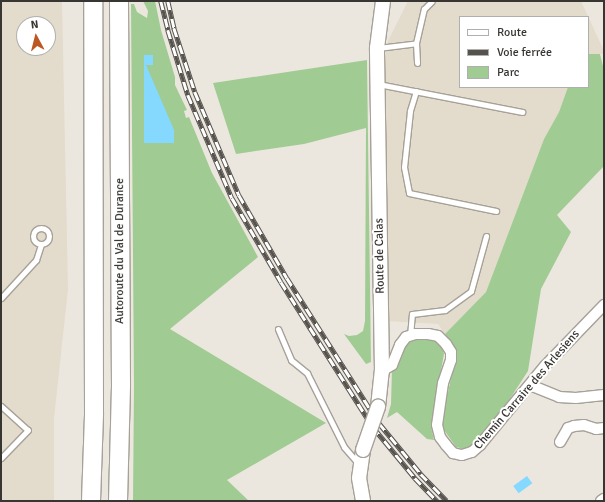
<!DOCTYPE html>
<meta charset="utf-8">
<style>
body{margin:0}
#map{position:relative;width:605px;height:502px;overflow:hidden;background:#ece7de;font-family:Signika,sans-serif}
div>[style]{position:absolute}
.built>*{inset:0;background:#e3dbcb}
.green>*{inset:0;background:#a0cc94}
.water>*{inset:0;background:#85d8fe;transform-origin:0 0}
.roads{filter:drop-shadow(1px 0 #a6a198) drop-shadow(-1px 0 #a6a198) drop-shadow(0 1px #a6a198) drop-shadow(0 -1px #a6a198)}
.service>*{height:5px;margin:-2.5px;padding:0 2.5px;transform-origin:2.5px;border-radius:2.5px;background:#fff}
.service>.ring{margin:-2.5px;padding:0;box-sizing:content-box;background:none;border:5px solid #fff;border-radius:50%}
.minor>*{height:10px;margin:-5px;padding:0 5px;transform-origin:5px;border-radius:5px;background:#fff}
.secondary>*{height:14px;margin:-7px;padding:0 7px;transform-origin:7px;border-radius:7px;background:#fff}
.motorway>*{height:18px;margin:-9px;padding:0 9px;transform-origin:9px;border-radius:9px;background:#fff}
.rail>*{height:4.5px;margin-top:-2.25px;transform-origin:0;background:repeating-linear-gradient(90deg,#fff 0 9px,#56534e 0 18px);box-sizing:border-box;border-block:1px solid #56534e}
.bridges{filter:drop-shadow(1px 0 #a6a198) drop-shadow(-1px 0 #a6a198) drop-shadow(0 1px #a6a198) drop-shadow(0 -1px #a6a198)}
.secondary-bridge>*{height:14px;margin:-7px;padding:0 7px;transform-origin:7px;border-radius:7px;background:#fff}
span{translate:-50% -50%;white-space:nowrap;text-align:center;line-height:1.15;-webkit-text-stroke:4px #fff;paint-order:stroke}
.street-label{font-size:12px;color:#383632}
.frame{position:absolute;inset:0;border:2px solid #383632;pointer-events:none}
.legend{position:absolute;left:459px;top:16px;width:130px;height:72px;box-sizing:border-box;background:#fff;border:1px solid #afafad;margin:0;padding:5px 7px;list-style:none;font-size:12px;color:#383632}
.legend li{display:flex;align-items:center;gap:8px;height:20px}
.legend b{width:20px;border:1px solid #afafad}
.north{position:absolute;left:16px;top:16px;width:40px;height:40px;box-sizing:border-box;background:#fff;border:1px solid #afafad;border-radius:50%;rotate:353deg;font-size:11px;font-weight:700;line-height:16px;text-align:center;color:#383632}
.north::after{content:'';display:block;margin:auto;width:14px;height:18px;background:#bb5722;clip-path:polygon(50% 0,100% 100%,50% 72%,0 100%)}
</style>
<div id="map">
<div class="built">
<i style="clip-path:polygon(evenodd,1px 1px,62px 1px,68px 289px,54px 419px,54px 501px,1px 501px,1px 1px,24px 24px,48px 24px,48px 48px,24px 48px,24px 24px)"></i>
<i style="clip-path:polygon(408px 1px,581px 1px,604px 51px,604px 54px,588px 54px,588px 17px,460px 17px,460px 87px,568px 87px,559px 112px,544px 139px,486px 292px,445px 334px,438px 324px,387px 321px,383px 68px,388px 41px)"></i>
</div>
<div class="green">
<i style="clip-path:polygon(143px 1px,155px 1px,161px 30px,175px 77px,175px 85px,187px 110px,184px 111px,186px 118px,189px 117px,212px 173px,258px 257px,170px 329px,326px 423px,227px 480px,249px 501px,133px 501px,134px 385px,131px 4px,134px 4px,137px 12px,147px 18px,148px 11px)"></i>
<i style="clip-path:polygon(588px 54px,600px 54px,604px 70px,604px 166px,557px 215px,571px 232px,541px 289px,528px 371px,491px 428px,472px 446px,464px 449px,456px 447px,444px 430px,442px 418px,455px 361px,454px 347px,445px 334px,486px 292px,544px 139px,559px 112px,568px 87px,588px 87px)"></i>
<i style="clip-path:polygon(367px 60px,371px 362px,366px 364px,344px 334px,349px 336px,357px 335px,363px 331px,365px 321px,366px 128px,304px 144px,236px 154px,213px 83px)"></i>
<i style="clip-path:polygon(433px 337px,441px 345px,444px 354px,431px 426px,434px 440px,427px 439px,397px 412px,387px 418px,391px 404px,392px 368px,402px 356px,406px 345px,414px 338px)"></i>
</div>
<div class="water">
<i style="clip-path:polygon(144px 55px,153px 55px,153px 65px,146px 65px,174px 130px,174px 143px,144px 143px)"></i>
<i style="left:527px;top:476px;width:9px;height:17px;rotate:54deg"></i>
</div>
<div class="roads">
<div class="service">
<i style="left:416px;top:43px;width:35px;rotate:-77deg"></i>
<i style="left:424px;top:9px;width:11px;rotate:-45deg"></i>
<i style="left:378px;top:48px;width:38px;rotate:-7deg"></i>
<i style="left:416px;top:43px;width:20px;rotate:87deg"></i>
<i style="left:378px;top:84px;width:147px;rotate:11deg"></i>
<i style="left:416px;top:91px;width:21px;rotate:107deg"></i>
<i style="left:410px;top:111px;width:56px;rotate:96.1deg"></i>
<i style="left:404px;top:167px;width:26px;rotate:79deg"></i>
<i style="left:409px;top:193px;width:89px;rotate:11.7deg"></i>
<i class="ring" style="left:33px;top:228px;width:11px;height:11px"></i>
<i style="left:1px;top:298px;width:52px;rotate:-47.4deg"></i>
<i style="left:36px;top:260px;width:16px;rotate:-72deg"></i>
<i style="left:278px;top:329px;width:34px;rotate:67deg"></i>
<i style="left:291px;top:360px;width:21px;rotate:39deg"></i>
<i style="left:307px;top:373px;width:83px;rotate:63.4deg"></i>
<i style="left:344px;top:447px;width:23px;rotate:49deg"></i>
<i style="left:410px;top:336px;width:22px;rotate:-85deg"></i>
<i style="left:412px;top:314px;width:33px;rotate:-7deg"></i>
<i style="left:445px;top:310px;width:32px;rotate:-36deg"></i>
<i style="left:471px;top:291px;width:57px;rotate:-74.7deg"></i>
<i style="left:1px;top:406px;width:36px;rotate:42deg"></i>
<i style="left:28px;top:430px;width:39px;rotate:134deg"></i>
</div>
<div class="minor">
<i style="left:382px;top:371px;width:12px;rotate:-31deg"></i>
<i style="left:392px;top:365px;width:22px;rotate:-68deg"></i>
<i style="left:400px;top:345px;width:10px;rotate:-53deg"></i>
<i style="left:406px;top:337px;width:9px;rotate:-18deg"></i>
<i style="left:415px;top:334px;width:13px"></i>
<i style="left:428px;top:334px;width:10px;rotate:11deg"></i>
<i style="left:438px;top:336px;width:11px;rotate:45deg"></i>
<i style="left:446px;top:344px;width:9px;rotate:58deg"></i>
<i style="left:451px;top:352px;width:8px;rotate:90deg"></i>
<i style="left:451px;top:360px;width:24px;rotate:109deg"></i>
<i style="left:443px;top:383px;width:42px;rotate:98.1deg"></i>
<i style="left:437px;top:425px;width:12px;rotate:76deg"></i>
<i style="left:440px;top:437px;width:10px;rotate:53deg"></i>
<i style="left:446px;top:445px;width:11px;rotate:49deg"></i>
<i style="left:453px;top:453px;width:9px;rotate:13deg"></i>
<i style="left:462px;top:455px;width:10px;rotate:-17deg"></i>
<i style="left:472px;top:452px;width:11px;rotate:-41deg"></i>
<i style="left:480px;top:445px;width:102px;rotate:-50.6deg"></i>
<i style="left:545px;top:366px;width:85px;rotate:-46deg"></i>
<i style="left:530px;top:385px;width:31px;rotate:22deg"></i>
<i style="left:559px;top:397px;width:17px;rotate:3deg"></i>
<i style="left:576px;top:398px;width:28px;rotate:-6deg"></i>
<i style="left:560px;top:442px;width:16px;rotate:-60deg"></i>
<i style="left:568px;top:428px;width:6px;rotate:-18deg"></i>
<i style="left:574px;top:426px;width:10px;rotate:-6deg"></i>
<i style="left:584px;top:425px;width:13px;rotate:18deg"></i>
<i style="left:596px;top:429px;width:8px;rotate:-7deg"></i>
<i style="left:601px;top:501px;width:4px;rotate:-34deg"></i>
</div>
<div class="secondary">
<i style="left:378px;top:407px;width:36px;rotate:-84deg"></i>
<i style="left:382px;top:371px;width:323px;rotate:-90.9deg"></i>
<i style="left:377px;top:48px;width:47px;rotate:-82.7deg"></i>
<i style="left:363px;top:450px;width:28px;rotate:98deg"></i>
<i style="left:359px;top:478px;width:23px;rotate:80deg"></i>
</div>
<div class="motorway">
<i style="left:91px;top:501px;width:88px;rotate:-88deg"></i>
<i style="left:94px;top:413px;width:412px;rotate:-90.1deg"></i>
<i style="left:118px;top:501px;width:116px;rotate:-88.5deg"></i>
<i style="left:121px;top:385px;width:384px;rotate:-90.3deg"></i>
</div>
</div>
<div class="rail">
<i style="left:161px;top:1px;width:30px;rotate:76deg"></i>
<i style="left:168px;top:30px;width:68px;rotate:72.9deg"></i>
<i style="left:188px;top:95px;width:112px;rotate:66.9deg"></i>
<i style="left:232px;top:198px;width:97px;rotate:59.7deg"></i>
<i style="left:281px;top:282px;width:172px;rotate:57.6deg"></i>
<i style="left:373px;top:427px;width:66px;rotate:50.5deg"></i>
<i style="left:415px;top:478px;width:32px;rotate:46deg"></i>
<i style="left:168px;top:1px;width:28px;rotate:77deg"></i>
<i style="left:174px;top:28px;width:67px;rotate:71.8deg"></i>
<i style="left:195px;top:92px;width:112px;rotate:66.9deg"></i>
<i style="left:239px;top:195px;width:96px;rotate:60deg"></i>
<i style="left:287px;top:278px;width:172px;rotate:57.6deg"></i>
<i style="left:379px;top:423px;width:66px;rotate:50.5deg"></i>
<i style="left:421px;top:474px;width:37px;rotate:46deg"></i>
</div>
<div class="bridges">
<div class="secondary-bridge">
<i style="left:363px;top:450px;width:46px;rotate:-70.8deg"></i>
</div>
</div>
<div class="street-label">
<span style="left:120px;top:251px;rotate:-90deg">Autoroute du Val de Durance</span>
<span style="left:380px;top:256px;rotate:-91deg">Route de Calas</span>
<span style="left:527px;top:390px;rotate:-49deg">Chemin Carraire des Arlesiens</span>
</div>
<div class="frame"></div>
<ul class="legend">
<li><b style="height:5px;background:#fff"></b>Route</li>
<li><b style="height:5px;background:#56534e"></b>Voie ferrée</li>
<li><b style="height:11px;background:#a0cc94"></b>Parc</li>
</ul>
<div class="north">N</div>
</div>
